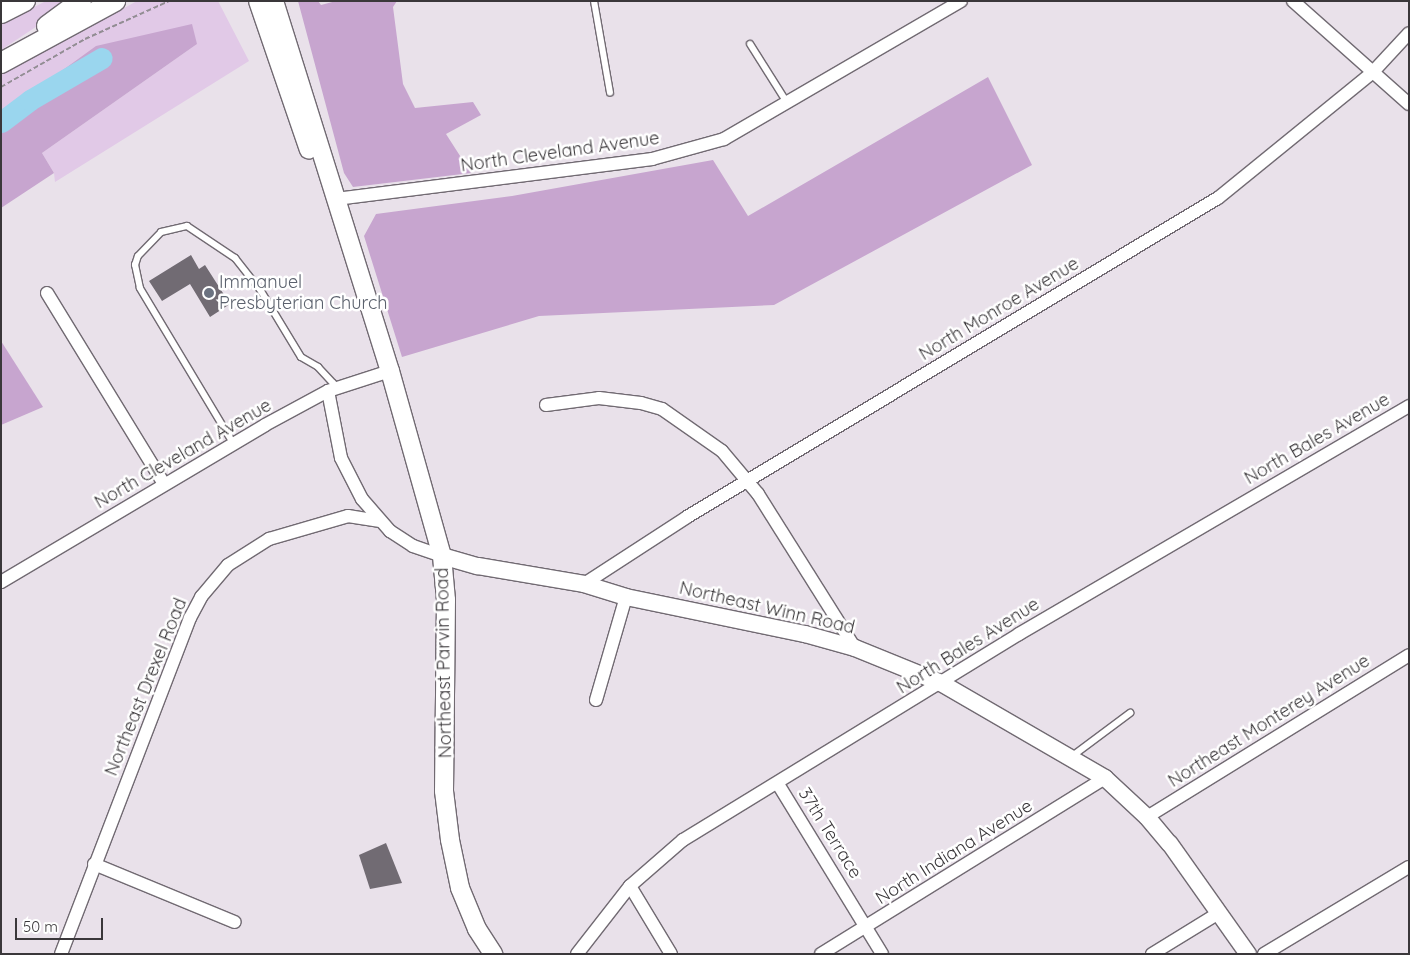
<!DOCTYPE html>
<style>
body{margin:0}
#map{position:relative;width:1410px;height:955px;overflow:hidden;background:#e9e1ea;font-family:Quicksand,sans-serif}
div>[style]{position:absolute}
.green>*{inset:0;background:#e1c9e7}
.forest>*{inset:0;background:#c7a5cf}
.river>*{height:21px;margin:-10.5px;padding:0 10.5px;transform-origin:10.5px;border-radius:10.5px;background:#9ad6ee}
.building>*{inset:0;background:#716b73}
.path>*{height:2px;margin-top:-1px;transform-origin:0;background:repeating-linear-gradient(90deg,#928d93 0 5px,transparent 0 7.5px)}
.roads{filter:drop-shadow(1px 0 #716a72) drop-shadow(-1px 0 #716a72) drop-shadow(0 1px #716a72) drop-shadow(0 -1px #716a72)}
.service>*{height:6px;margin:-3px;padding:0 3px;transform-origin:3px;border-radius:3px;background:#fff}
.minor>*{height:12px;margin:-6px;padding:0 6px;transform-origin:6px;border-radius:6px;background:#fff}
.tertiary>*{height:16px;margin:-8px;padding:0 8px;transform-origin:8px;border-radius:8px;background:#fff}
.secondary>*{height:18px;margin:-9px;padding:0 9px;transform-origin:9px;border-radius:9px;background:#fff}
.primary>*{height:20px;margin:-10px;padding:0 10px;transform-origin:10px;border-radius:10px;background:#fff}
.dots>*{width:14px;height:14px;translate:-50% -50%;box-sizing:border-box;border:2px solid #fff;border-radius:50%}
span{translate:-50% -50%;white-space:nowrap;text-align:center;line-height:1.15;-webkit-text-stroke:5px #fff;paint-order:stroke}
.street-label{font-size:18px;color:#3a373a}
.worship-label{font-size:18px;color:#5b616d}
.left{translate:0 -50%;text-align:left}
.frame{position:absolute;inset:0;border:2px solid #3a373a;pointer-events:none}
.scale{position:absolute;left:15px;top:918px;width:88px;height:22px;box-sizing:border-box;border:2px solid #3a373a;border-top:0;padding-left:6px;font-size:15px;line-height:18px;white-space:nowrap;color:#3a373a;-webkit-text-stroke:4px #fff;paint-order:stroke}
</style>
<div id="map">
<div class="green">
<i style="clip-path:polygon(46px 1px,75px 1px,1px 50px,1px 24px)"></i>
<i style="clip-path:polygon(137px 1px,218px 1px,249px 61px,55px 182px,54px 173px,42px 153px,197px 44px,1px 115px,1px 75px)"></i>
</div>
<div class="forest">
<i style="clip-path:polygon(298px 1px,318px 1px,321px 5px,336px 1px,397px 1px,393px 7px,403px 84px,415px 108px,473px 102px,481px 115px,446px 134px,471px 173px,353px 187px,344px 173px)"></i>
<i style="clip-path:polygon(192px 24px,197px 44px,42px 153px,54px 173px,1px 208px,1px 115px,96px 46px)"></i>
<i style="clip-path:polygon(988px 77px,1032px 165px,774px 305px,539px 316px,402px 357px,364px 236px,376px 214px,512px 196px,713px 160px,748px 216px)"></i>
<i style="clip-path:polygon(1px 341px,43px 407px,1px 425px)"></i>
</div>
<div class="river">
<i style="left:1px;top:122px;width:36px;rotate:-37deg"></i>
<i style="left:30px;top:100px;width:83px;rotate:-30.3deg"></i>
</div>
<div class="building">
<i style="clip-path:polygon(191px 255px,199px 269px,205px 265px,230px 304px,210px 317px,190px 284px,162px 301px,149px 281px)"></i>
<i style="clip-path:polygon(386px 843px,402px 883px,370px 889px,359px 855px)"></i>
</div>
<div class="path">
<i style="left:1px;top:87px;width:97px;rotate:-29.7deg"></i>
<i style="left:85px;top:39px;width:92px;rotate:-24.3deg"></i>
</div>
<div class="roads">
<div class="service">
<i style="left:594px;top:1px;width:93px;rotate:80.1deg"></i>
<i style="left:750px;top:44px;width:71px;rotate:57.7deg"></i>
<i style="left:233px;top:443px;width:181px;rotate:-121deg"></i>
<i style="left:140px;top:288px;width:24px;rotate:-102deg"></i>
<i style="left:135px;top:265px;width:9px;rotate:-72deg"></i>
<i style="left:138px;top:256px;width:33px;rotate:-46deg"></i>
<i style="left:161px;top:232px;width:27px;rotate:-13deg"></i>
<i style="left:187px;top:226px;width:58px;rotate:33.7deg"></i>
<i style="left:235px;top:258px;width:42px;rotate:51.8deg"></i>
<i style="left:261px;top:291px;width:77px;rotate:58.8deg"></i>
<i style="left:301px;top:357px;width:20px;rotate:30deg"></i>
<i style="left:318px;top:367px;width:22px;rotate:47deg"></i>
<i style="left:333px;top:383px;width:6px;rotate:81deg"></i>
<i style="left:1071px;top:757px;width:74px;rotate:-36.7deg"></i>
</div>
<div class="minor">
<i style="left:1293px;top:1px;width:155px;rotate:41.6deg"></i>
<i style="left:336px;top:199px;width:319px;rotate:-7.2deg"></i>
<i style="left:652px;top:159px;width:75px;rotate:-15.5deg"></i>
<i style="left:724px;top:139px;width:274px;rotate:-30.2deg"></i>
<i style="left:47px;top:293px;width:224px;rotate:58.5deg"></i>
<i style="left:328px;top:391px;width:68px;rotate:79deg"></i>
<i style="left:341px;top:458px;width:46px;rotate:62.9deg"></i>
<i style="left:362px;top:499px;width:43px;rotate:48.8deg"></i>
<i style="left:390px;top:531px;width:27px;rotate:33deg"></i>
<i style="left:413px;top:546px;width:31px;rotate:19deg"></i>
<i style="left:546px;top:405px;width:53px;rotate:-7.5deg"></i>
<i style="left:599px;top:398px;width:42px;rotate:6.8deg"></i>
<i style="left:641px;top:403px;width:22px;rotate:16deg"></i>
<i style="left:662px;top:409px;width:73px;rotate:35deg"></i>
<i style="left:722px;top:451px;width:56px;rotate:50.1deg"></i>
<i style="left:758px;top:494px;width:182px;rotate:57.8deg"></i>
<i style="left:1px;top:582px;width:307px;rotate:-30.7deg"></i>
<i style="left:265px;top:425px;width:72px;rotate:-28.4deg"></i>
<i style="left:328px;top:391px;width:65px;rotate:-17.9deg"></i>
<i style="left:584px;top:584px;width:123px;rotate:-33deg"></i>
<i style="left:687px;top:517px;width:619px;rotate:-31deg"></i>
<i style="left:1218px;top:198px;width:198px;rotate:-39.1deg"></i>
<i style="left:1372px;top:73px;width:54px;rotate:-47.2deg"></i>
<i style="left:596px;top:700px;width:107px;rotate:-73.8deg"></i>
<i style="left:778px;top:784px;width:199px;rotate:58.5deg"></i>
<i style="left:1147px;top:817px;width:308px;rotate:-31.7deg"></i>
<i style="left:94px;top:864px;width:152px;rotate:22.4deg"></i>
<i style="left:630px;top:886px;width:79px;rotate:58.9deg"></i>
<i style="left:61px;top:954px;width:360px;rotate:-69deg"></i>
<i style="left:190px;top:618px;width:24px;rotate:-62deg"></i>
<i style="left:201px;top:597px;width:42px;rotate:-49.8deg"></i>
<i style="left:228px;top:565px;width:49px;rotate:-32.4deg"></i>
<i style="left:269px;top:539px;width:82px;rotate:-16.2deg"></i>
<i style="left:348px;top:516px;width:31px;rotate:9deg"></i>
<i style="left:577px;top:954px;width:86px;rotate:-52.1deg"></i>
<i style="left:630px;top:886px;width:70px;rotate:-41deg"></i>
<i style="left:683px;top:840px;width:394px;rotate:-31.5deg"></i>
<i style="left:1019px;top:634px;width:452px;rotate:-30.3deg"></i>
<i style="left:821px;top:954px;width:334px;rotate:-31.8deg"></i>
<i style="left:1152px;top:954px;width:79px;rotate:-31.5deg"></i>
<i style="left:1264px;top:954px;width:169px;rotate:-31deg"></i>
</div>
<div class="tertiary">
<i style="left:442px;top:556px;width:37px;rotate:16deg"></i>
<i style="left:478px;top:566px;width:108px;rotate:9.6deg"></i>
<i style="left:584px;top:584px;width:44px;rotate:17.2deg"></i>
<i style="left:626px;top:597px;width:183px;rotate:11.7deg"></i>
<i style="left:805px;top:634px;width:52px;rotate:15.6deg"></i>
<i style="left:855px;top:648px;width:93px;rotate:22.1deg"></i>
<i style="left:941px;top:683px;width:190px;rotate:30.1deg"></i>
<i style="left:1105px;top:778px;width:57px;rotate:42.9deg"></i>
<i style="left:1147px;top:817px;width:35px;rotate:50deg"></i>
<i style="left:1170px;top:844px;width:135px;rotate:54.7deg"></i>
</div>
<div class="secondary">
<i style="left:258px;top:1px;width:157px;rotate:71.1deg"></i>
<i style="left:274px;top:1px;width:388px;rotate:72.6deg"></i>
<i style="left:390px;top:371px;width:192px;rotate:74.3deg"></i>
<i style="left:442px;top:556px;width:44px;rotate:84.8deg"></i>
<i style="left:446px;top:600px;width:191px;rotate:90.6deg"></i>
<i style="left:444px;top:791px;width:49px;rotate:83deg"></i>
<i style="left:450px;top:840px;width:49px;rotate:78.2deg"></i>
<i style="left:460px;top:888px;width:44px;rotate:67.5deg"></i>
<i style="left:477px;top:929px;width:30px;rotate:57deg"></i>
</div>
<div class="primary">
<i style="left:1px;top:13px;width:27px;rotate:-27deg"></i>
<i style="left:47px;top:26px;width:42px;rotate:-36.3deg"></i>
<i style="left:1px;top:63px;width:130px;rotate:-28.5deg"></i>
</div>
</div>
<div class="dots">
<i style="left:209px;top:293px;background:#6b7280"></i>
</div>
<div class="street-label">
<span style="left:560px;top:152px;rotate:-8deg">North Cleveland Avenue</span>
<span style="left:999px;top:309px;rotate:-31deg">North Monroe Avenue</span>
<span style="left:1317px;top:439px;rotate:-30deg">North Bales Avenue</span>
<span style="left:183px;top:454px;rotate:-30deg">North Cleveland Avenue</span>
<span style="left:767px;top:608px;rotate:13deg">Northeast Winn Road</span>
<span style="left:968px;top:646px;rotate:-32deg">North Bales Avenue</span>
<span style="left:444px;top:663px;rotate:-91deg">Northeast Parvin Road</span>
<span style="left:146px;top:687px;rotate:-68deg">Northeast Drexel Road</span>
<span style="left:1269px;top:721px;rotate:-32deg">Northeast Monterey Avenue</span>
<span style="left:830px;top:833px;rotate:58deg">37th Terrace</span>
<span style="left:954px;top:852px;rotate:-32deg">North Indiana Avenue</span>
</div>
<div class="worship-label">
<span class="left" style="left:219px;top:293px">Immanuel<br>Presbyterian Church</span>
</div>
<div class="frame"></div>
<div class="scale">50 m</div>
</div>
